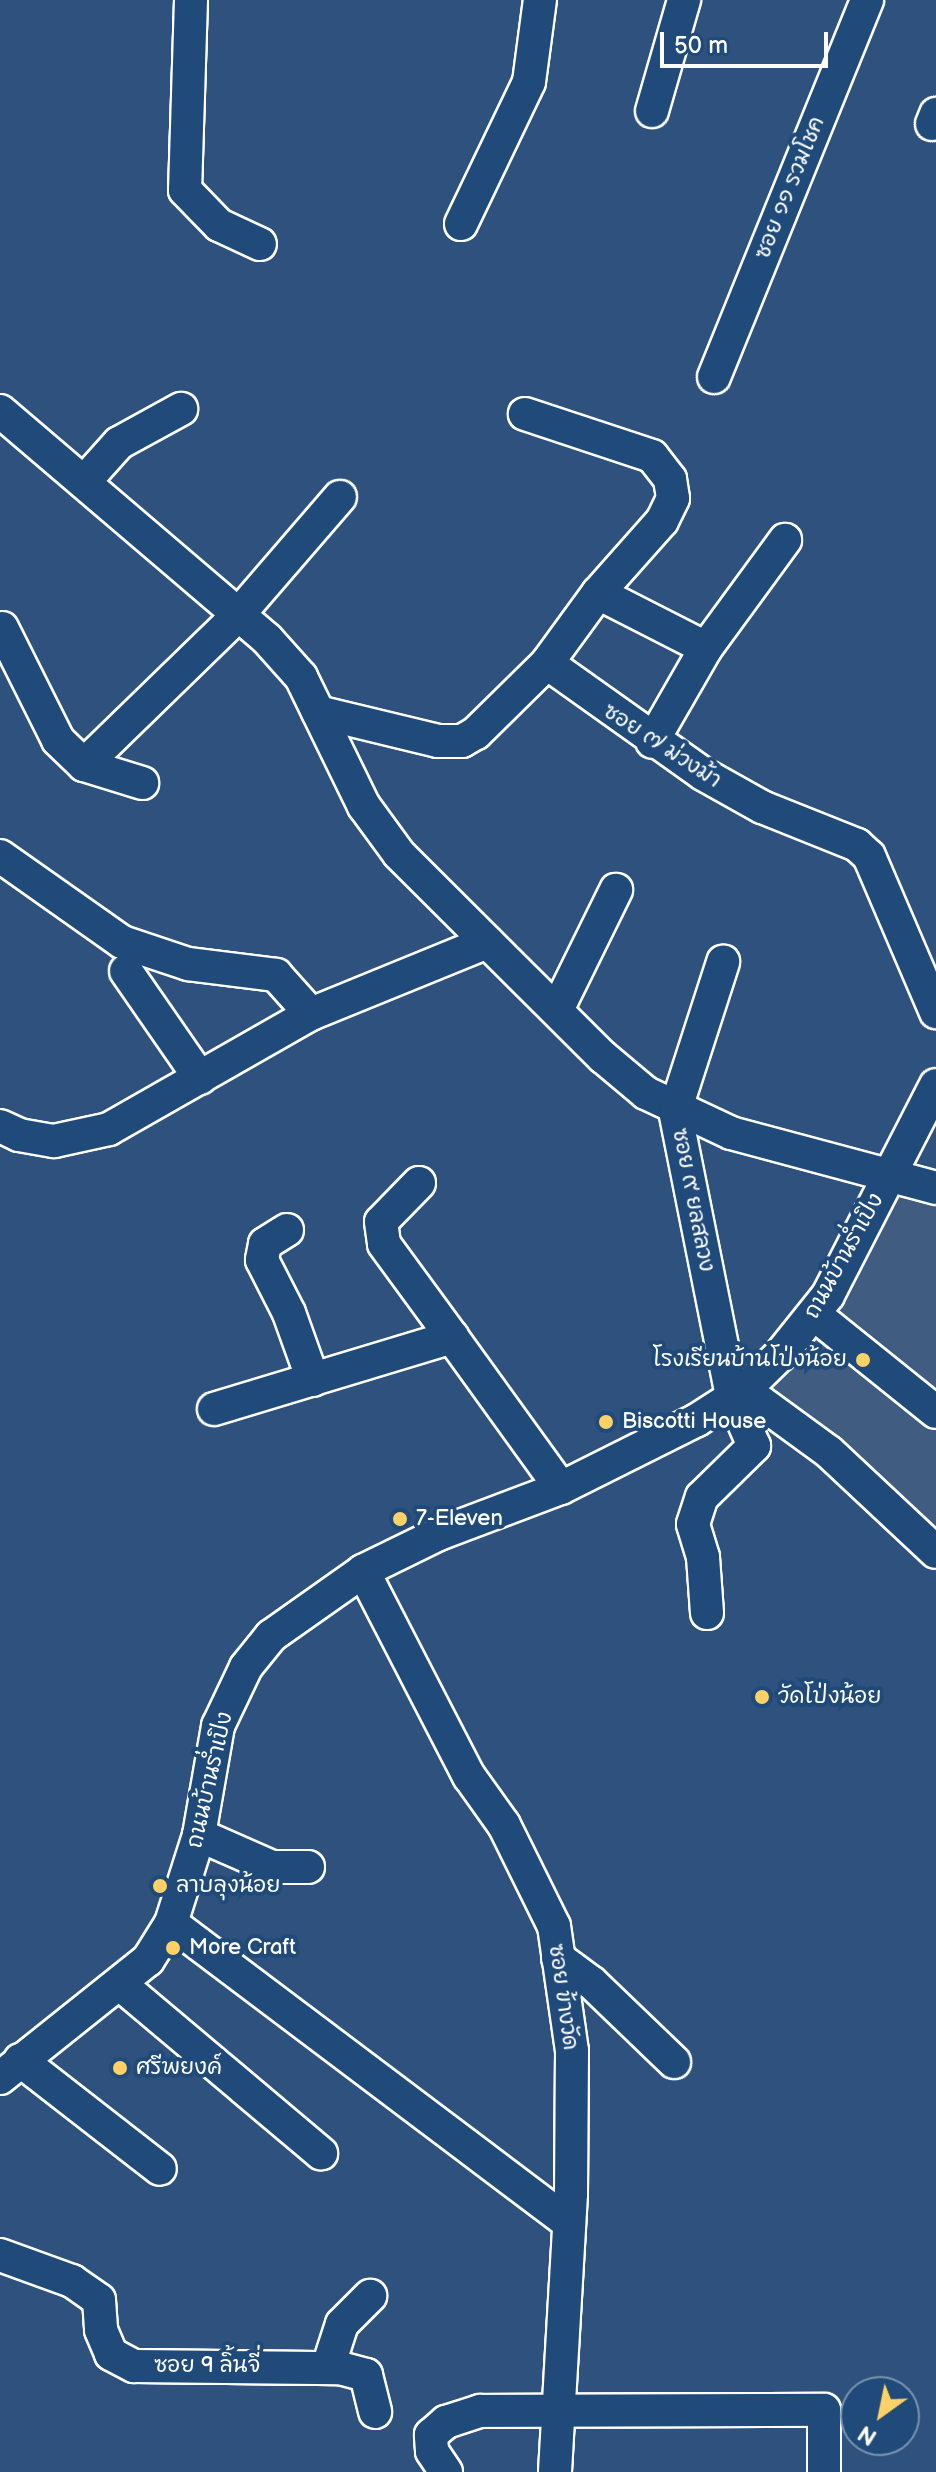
<!DOCTYPE html>
<meta charset="utf-8">
<style>
body{margin:0}
#map{position:relative;width:936px;height:2472px;overflow:hidden;background:#2e527d;font-family:"Balsamiq Sans","Playpen Sans Thai",sans-serif}
div>[style]{position:absolute}
.built>*{inset:0;background:#405c81}
.roads{filter:drop-shadow(2px 0 #fff) drop-shadow(-2px 0 #fff) drop-shadow(0 2px #fff) drop-shadow(0 -2px #fff)}
.minor>*{height:32px;margin:-16px;padding:0 16px;transform-origin:16px;border-radius:16px;background:#1f4a7a}
.dots>*{width:22px;height:22px;translate:-50% -50%;box-sizing:border-box;border:4px solid #1f4a7a;border-radius:50%}
span{translate:-50% -50%;white-space:nowrap;text-align:center;line-height:1.15;-webkit-text-stroke:8px #1f4a7a;paint-order:stroke}
.street-label{font-size:22px;color:#fff}
.poi-label{font-size:22px;color:#fff}
.right{translate:-100% -50%;text-align:right}
.left{translate:0 -50%;text-align:left}
.north{position:absolute;left:840px;top:2376px;width:80px;height:80px;box-sizing:border-box;background:#1f4a7a;border:2px solid #7992af;border-radius:50%;rotate:213deg;font-size:22px;font-weight:700;line-height:32px;text-align:center;color:#fff}
.north::after{content:'';display:block;margin:auto;width:28px;height:36px;background:#ffd166;clip-path:polygon(50% 0,100% 100%,50% 72%,0 100%)}
.scale{position:absolute;left:660px;top:32px;width:168px;height:36px;box-sizing:border-box;border:4px solid #fff;border-top:0;padding-left:10px;font-size:24px;line-height:28px;white-space:nowrap;color:#fff;-webkit-text-stroke:6px #1f4a7a;paint-order:stroke}
</style>
<div id="map">
<div class="built">
<i style="clip-path:polygon(898px 1189px,936px 1200px,936px 1542px,762px 1393px)"></i>
</div>
<div class="roads">
<div class="minor">
<i style="left:191px;top:0;width:190px;rotate:91.8deg"></i>
<i style="left:185px;top:190px;width:49px;rotate:45.8deg"></i>
<i style="left:219px;top:225px;width:45px;rotate:24.9deg"></i>
<i style="left:652px;top:111px;width:116px;rotate:-73.9deg"></i>
<i style="left:932px;top:124px;width:11px;rotate:-68deg"></i>
<i style="left:461px;top:224px;width:157px;rotate:-64.4deg"></i>
<i style="left:529px;top:82px;width:83px;rotate:-82.4deg"></i>
<i style="left:714px;top:377px;width:407px;rotate:-67.9deg"></i>
<i style="left:0;top:411px;width:351px;rotate:40.5deg"></i>
<i style="left:267px;top:639px;width:51px;rotate:48.2deg"></i>
<i style="left:301px;top:677px;width:144px;rotate:64deg"></i>
<i style="left:364px;top:806px;width:59px;rotate:53.9deg"></i>
<i style="left:399px;top:854px;width:288px;rotate:44.9deg"></i>
<i style="left:603px;top:1057px;width:56px;rotate:39.9deg"></i>
<i style="left:646px;top:1093px;width:94px;rotate:25.2deg"></i>
<i style="left:731px;top:1133px;width:212px;rotate:15deg"></i>
<i style="left:84px;top:482px;width:52px;rotate:-48.1deg"></i>
<i style="left:119px;top:443px;width:71px;rotate:-28.7deg"></i>
<i style="left:598px;top:593px;width:121px;rotate:27deg"></i>
<i style="left:706px;top:648px;width:108px;rotate:119.9deg"></i>
<i style="left:2px;top:628px;width:125px;rotate:63.4deg"></i>
<i style="left:58px;top:740px;width:36px;rotate:44deg"></i>
<i style="left:84px;top:765px;width:61px;rotate:17.2deg"></i>
<i style="left:706px;top:648px;width:134px;rotate:-53.8deg"></i>
<i style="left:547px;top:663px;width:191px;rotate:35.4deg"></i>
<i style="left:703px;top:774px;width:68px;rotate:29.2deg"></i>
<i style="left:762px;top:807px;width:102px;rotate:21.8deg"></i>
<i style="left:857px;top:845px;width:16px;rotate:43deg"></i>
<i style="left:869px;top:856px;width:170px;rotate:66.8deg"></i>
<i style="left:318px;top:712px;width:123px;rotate:13.6deg"></i>
<i style="left:438px;top:741px;width:24px"></i>
<i style="left:462px;top:741px;width:16px;rotate:-30deg"></i>
<i style="left:476px;top:733px;width:100px;rotate:-44.6deg"></i>
<i style="left:547px;top:663px;width:87px;rotate:-53.9deg"></i>
<i style="left:598px;top:593px;width:96px;rotate:-48.4deg"></i>
<i style="left:662px;top:521px;width:25px;rotate:-64deg"></i>
<i style="left:673px;top:498px;width:19px;rotate:-99deg"></i>
<i style="left:670px;top:479px;width:29px;rotate:-128deg"></i>
<i style="left:652px;top:456px;width:134px;rotate:-161.7deg"></i>
<i style="left:84px;top:765px;width:215px;rotate:-44.2deg"></i>
<i style="left:238px;top:615px;width:156px;rotate:-49.2deg"></i>
<i style="left:0;top:856px;width:149px;rotate:35.2deg"></i>
<i style="left:122px;top:942px;width:70px;rotate:18.4deg"></i>
<i style="left:188px;top:964px;width:89px;rotate:7.1deg"></i>
<i style="left:276px;top:975px;width:52px;rotate:48.1deg"></i>
<i style="left:126px;top:971px;width:130px;rotate:55.3deg"></i>
<i style="left:557px;top:1010px;width:134px;rotate:-63.8deg"></i>
<i style="left:0;top:1126px;width:21px;rotate:25deg"></i>
<i style="left:19px;top:1135px;width:36px;rotate:10deg"></i>
<i style="left:54px;top:1141px;width:56px;rotate:-12.3deg"></i>
<i style="left:109px;top:1129px;width:232px;rotate:-29.7deg"></i>
<i style="left:311px;top:1014px;width:190px;rotate:-22.2deg"></i>
<i style="left:419px;top:1183px;width:54px;rotate:134.3deg"></i>
<i style="left:381px;top:1222px;width:22px;rotate:82deg"></i>
<i style="left:384px;top:1244px;width:115px;rotate:53.8deg"></i>
<i style="left:287px;top:1230px;width:26px;rotate:148deg"></i>
<i style="left:265px;top:1244px;width:16px;rotate:101deg"></i>
<i style="left:262px;top:1260px;width:59px;rotate:63deg"></i>
<i style="left:289px;top:1313px;width:71px;rotate:70.3deg"></i>
<i style="left:814px;top:1314px;width:156px;rotate:38.8deg"></i>
<i style="left:744px;top:1390px;width:105px;rotate:36.1deg"></i>
<i style="left:829px;top:1452px;width:146px;rotate:43.1deg"></i>
<i style="left:214px;top:1409px;width:249px;rotate:-16.8deg"></i>
<i style="left:452px;top:1337px;width:186px;rotate:54.2deg"></i>
<i style="left:363px;top:1571px;width:231px;rotate:62.7deg"></i>
<i style="left:469px;top:1776px;width:60px;rotate:54.5deg"></i>
<i style="left:504px;top:1825px;width:113px;rotate:63.7deg"></i>
<i style="left:554px;top:1926px;width:126px;rotate:81.8deg"></i>
<i style="left:572px;top:2051px;width:143px;rotate:90.4deg"></i>
<i style="left:571px;top:2194px;width:278px;rotate:93.3deg"></i>
<i style="left:707px;top:1613px;width:56px;rotate:-94.1deg"></i>
<i style="left:703px;top:1557px;width:34px;rotate:-107deg"></i>
<i style="left:693px;top:1524px;width:28px;rotate:-72deg"></i>
<i style="left:702px;top:1497px;width:73px;rotate:-44.4deg"></i>
<i style="left:754px;top:1446px;width:55px;rotate:-113.7deg"></i>
<i style="left:732px;top:1396px;width:291px;rotate:-101.3deg"></i>
<i style="left:675px;top:1111px;width:157px;rotate:-72.1deg"></i>
<i style="left:199px;top:1835px;width:80px;rotate:23.7deg"></i>
<i style="left:272px;top:1867px;width:36px"></i>
<i style="left:171px;top:1923px;width:498px;rotate:37deg"></i>
<i style="left:558px;top:1958px;width:42px;rotate:36.3deg"></i>
<i style="left:592px;top:1983px;width:114px;rotate:43.9deg"></i>
<i style="left:120px;top:1984px;width:263px;rotate:40.1deg"></i>
<i style="left:20px;top:2060px;width:177px;rotate:37.9deg"></i>
<i style="left:0;top:2078px;width:189px;rotate:-38.6deg"></i>
<i style="left:148px;top:1960px;width:44px;rotate:-58.1deg"></i>
<i style="left:171px;top:1923px;width:92px;rotate:-72.3deg"></i>
<i style="left:199px;top:1835px;width:111px;rotate:-80.1deg"></i>
<i style="left:218px;top:1726px;width:65px;rotate:-64.6deg"></i>
<i style="left:246px;top:1667px;width:40px;rotate:-51deg"></i>
<i style="left:271px;top:1636px;width:113px;rotate:-35.2deg"></i>
<i style="left:363px;top:1571px;width:85px;rotate:-26deg"></i>
<i style="left:439px;top:1534px;width:130px;rotate:-20.7deg"></i>
<i style="left:561px;top:1488px;width:152px;rotate:-26.6deg"></i>
<i style="left:697px;top:1420px;width:56px;rotate:-32.6deg"></i>
<i style="left:744px;top:1390px;width:50px;rotate:-44.2deg"></i>
<i style="left:780px;top:1355px;width:77px;rotate:-51.3deg"></i>
<i style="left:828px;top:1295px;width:236px;rotate:-62.8deg"></i>
<i style="left:0;top:2255px;width:77px;rotate:19.9deg"></i>
<i style="left:72px;top:2281px;width:33px;rotate:35deg"></i>
<i style="left:99px;top:2300px;width:30px;rotate:86deg"></i>
<i style="left:101px;top:2330px;width:26px;rotate:67deg"></i>
<i style="left:111px;top:2354px;width:26px;rotate:28deg"></i>
<i style="left:134px;top:2366px;width:206px;rotate:0.6deg"></i>
<i style="left:340px;top:2368px;width:27px;rotate:15deg"></i>
<i style="left:366px;top:2375px;width:38px;rotate:76deg"></i>
<i style="left:328px;top:2367px;width:45px;rotate:-72deg"></i>
<i style="left:342px;top:2324px;width:40px;rotate:-45deg"></i>
<i style="left:446px;top:2472px;width:25px;rotate:-124deg"></i>
<i style="left:432px;top:2451px;width:16px;rotate:-94deg"></i>
<i style="left:431px;top:2435px;width:20px;rotate:-41deg"></i>
<i style="left:446px;top:2422px;width:36px;rotate:-18deg"></i>
<i style="left:480px;top:2411px;width:344px;rotate:-0.2deg"></i>
<i style="left:824px;top:2410px;width:62px;rotate:90deg"></i>
</div>
</div>
<div class="dots">
<i style="left:863px;top:1360px;background:#ffd166"></i>
<i style="left:606px;top:1422px;background:#ffd166"></i>
<i style="left:400px;top:1519px;background:#ffd166"></i>
<i style="left:762px;top:1697px;background:#ffd166"></i>
<i style="left:160px;top:1886px;background:#ffd166"></i>
<i style="left:173px;top:1948px;background:#ffd166"></i>
<i style="left:120px;top:2068px;background:#ffd166"></i>
</div>
<div class="street-label">
<span style="left:790px;top:188px;rotate:-68deg">ซอย ๑๑ รวมโชค</span>
<span style="left:662px;top:746px;rotate:33deg">ซอย ๗ ม่วงม้า</span>
<span style="left:693px;top:1200px;rotate:79deg">ซอย ๙ ยลสลวง</span>
<span style="left:844px;top:1256px;rotate:-61deg">ถนนบ้านร่ำเปิง</span>
<span style="left:210px;top:1780px;rotate:-77deg">ถนนบ้านร่ำเปิง</span>
<span style="left:563px;top:1997px;rotate:82deg">ซอย ข้างวัด</span>
<span style="left:207px;top:2366px">ซอย 9 ลิ้นจี่</span>
</div>
<div class="poi-label">
<span class="right" style="left:847px;top:1360px">โรงเรียนบ้านโป่งน้อย</span>
<span class="left" style="left:622px;top:1422px">Biscotti House</span>
<span class="left" style="left:416px;top:1519px">7-Eleven</span>
<span class="left" style="left:778px;top:1697px">วัดโป่งน้อย</span>
<span class="left" style="left:176px;top:1886px">ลาบลุงน้อย</span>
<span class="left" style="left:189px;top:1948px">More Craft</span>
<span class="left" style="left:136px;top:2068px">ศรีพยงค์</span>
</div>
<div class="north">N</div>
<div class="scale">50 m</div>
</div>
